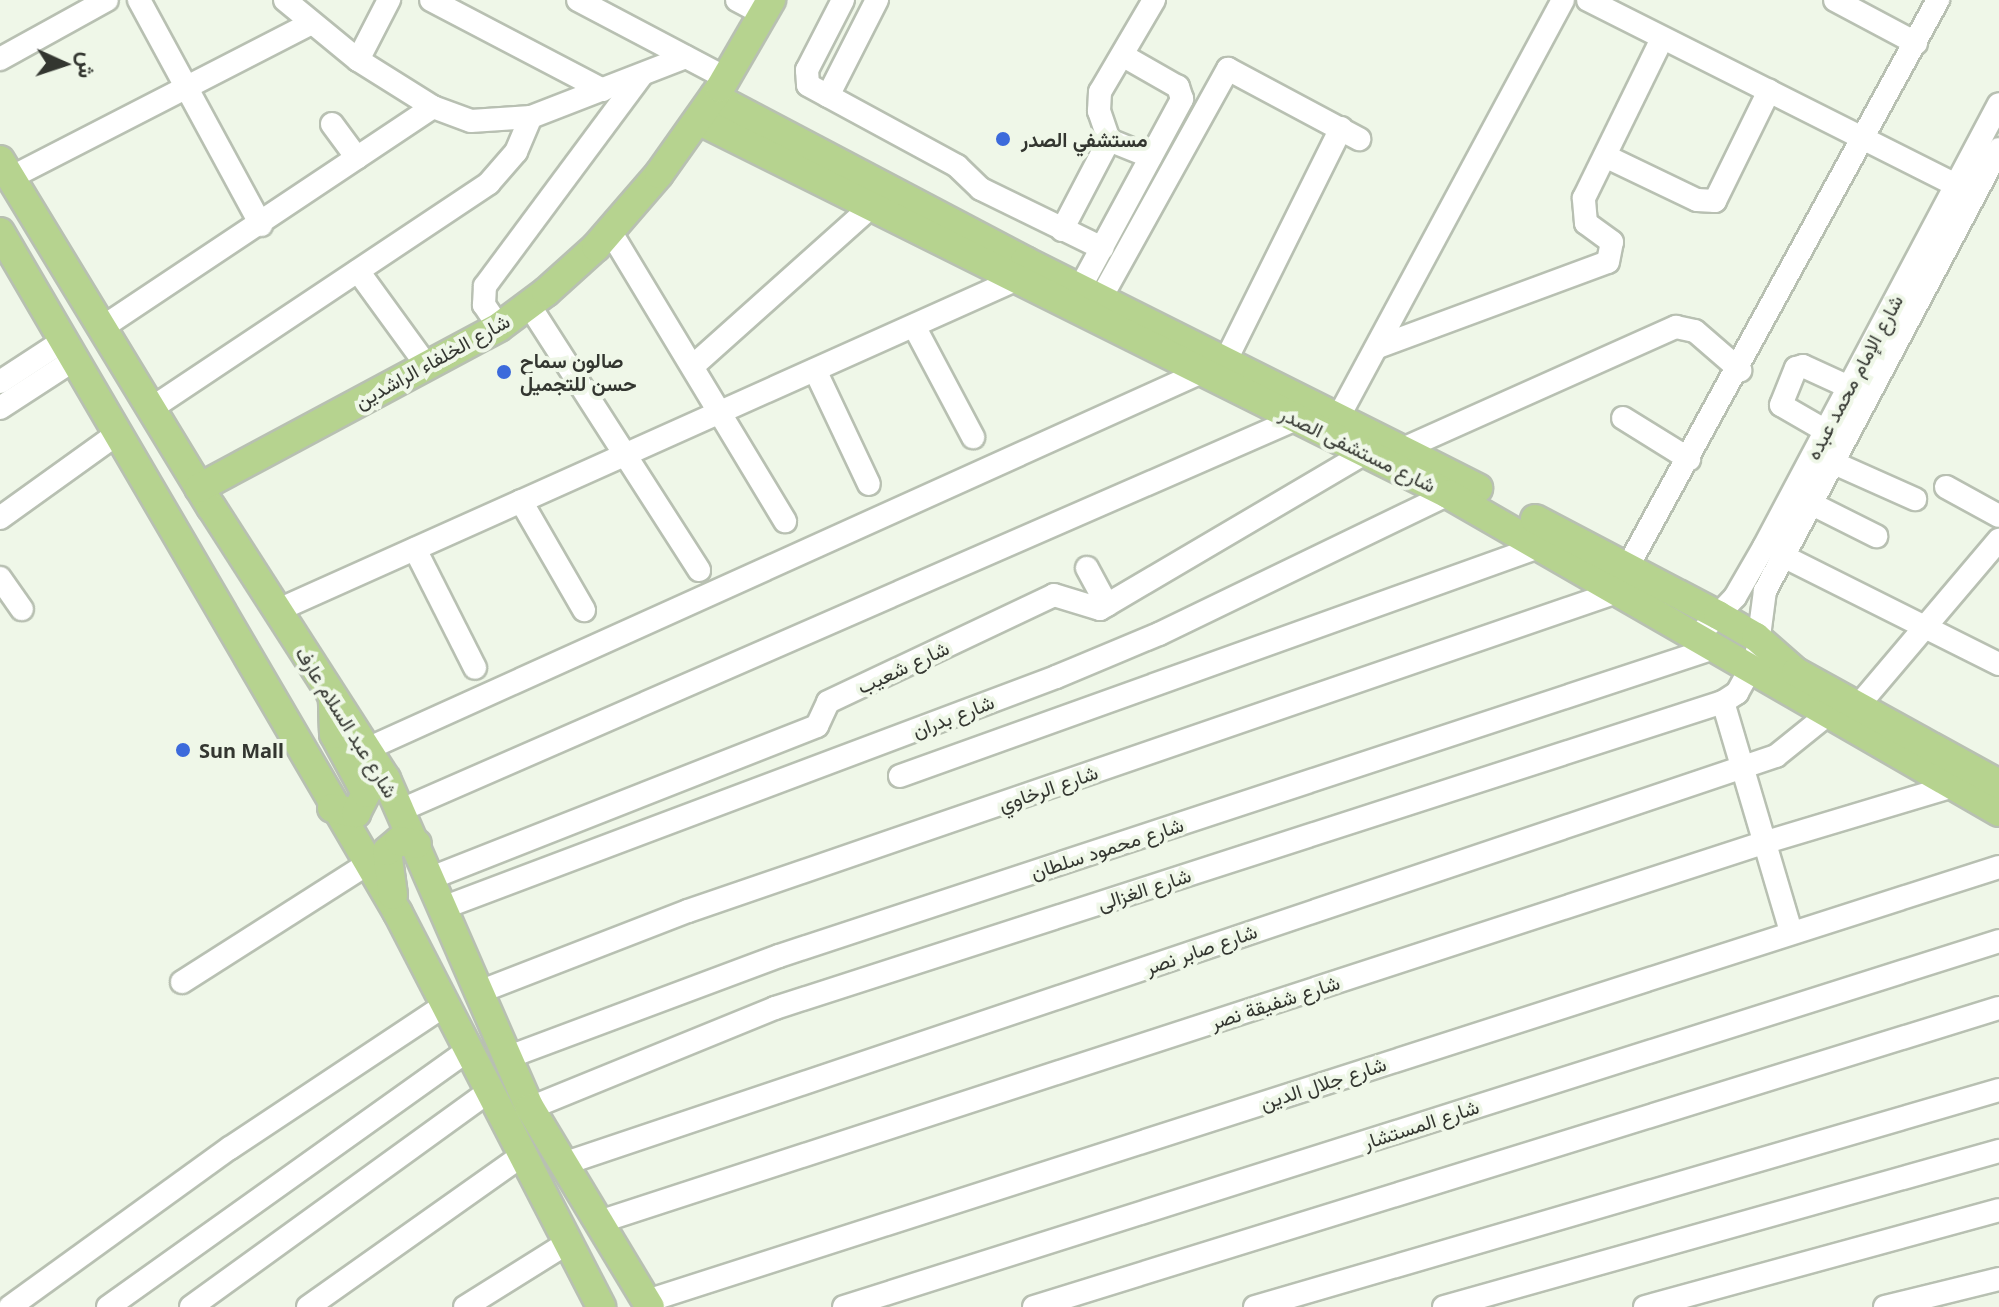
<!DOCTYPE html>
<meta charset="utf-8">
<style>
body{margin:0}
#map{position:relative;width:1999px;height:1307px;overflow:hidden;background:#eff7e8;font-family:"Noto Sans",Vazirmatn,sans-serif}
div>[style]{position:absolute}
.roads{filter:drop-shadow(2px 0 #b8c0b2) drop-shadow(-2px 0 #b8c0b2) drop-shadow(0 2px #b8c0b2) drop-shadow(0 -2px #b8c0b2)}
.minor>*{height:22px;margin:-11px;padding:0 11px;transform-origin:11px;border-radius:11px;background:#fff}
.major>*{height:28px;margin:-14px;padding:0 14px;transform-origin:14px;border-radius:14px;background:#b6d38f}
.dots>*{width:22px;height:22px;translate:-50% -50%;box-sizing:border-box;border:4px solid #eff7e8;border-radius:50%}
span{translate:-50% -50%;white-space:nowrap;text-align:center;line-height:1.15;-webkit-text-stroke:8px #eff7e8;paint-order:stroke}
.poi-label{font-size:20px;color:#333630;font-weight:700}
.left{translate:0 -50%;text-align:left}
.street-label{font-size:20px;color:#333630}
.north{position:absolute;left:24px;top:24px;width:80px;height:80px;-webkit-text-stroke:6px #eff7e8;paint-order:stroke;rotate:93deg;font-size:22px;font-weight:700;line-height:32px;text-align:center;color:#333630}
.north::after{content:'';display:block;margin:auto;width:28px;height:36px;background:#333630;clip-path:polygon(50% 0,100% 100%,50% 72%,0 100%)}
</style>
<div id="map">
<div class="roads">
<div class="minor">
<i style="left:139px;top:0;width:256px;rotate:61.5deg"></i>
<i style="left:285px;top:0;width:94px;rotate:39.4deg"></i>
<i style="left:358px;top:60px;width:89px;rotate:32.1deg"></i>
<i style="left:433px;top:107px;width:40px;rotate:20.2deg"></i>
<i style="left:471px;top:121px;width:60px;rotate:-3.8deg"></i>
<i style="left:531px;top:117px;width:166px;rotate:-21.2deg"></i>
<i style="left:431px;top:0;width:194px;rotate:27.6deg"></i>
<i style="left:578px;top:0;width:167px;rotate:27.8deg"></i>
<i style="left:737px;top:0;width:30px;rotate:28deg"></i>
<i style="left:843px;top:0;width:79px;rotate:117.2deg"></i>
<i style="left:807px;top:70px;width:15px;rotate:86deg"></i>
<i style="left:808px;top:85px;width:170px;rotate:28.5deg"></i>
<i style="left:957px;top:166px;width:33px;rotate:44deg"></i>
<i style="left:981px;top:189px;width:135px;rotate:26deg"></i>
<i style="left:1588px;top:0;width:412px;rotate:26.7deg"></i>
<i style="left:1835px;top:0;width:92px;rotate:28deg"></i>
<i style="left:0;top:59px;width:122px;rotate:-28.9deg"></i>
<i style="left:358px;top:60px;width:68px;rotate:-62.7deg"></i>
<i style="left:828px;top:96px;width:108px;rotate:-63deg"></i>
<i style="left:332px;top:124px;width:42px;rotate:53.7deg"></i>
<i style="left:1109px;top:140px;width:45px;rotate:22deg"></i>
<i style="left:1605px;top:156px;width:102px;rotate:25.6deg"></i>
<i style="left:1697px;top:200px;width:18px;rotate:3deg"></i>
<i style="left:1715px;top:201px;width:123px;rotate:-63.9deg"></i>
<i style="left:10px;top:178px;width:337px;rotate:-27.2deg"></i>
<i style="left:1062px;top:230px;width:102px;rotate:-62.4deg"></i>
<i style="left:1109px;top:140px;width:31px;rotate:-109deg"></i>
<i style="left:1099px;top:111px;width:19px;rotate:-87deg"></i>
<i style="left:1100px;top:92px;width:107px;rotate:-59.6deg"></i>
<i style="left:610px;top:231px;width:339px;rotate:58.9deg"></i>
<i style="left:358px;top:271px;width:117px;rotate:54deg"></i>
<i style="left:1080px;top:288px;width:215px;rotate:-61.6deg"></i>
<i style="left:1182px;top:99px;width:13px;rotate:-108deg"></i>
<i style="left:1178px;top:87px;width:64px;rotate:-150.3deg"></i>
<i style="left:1101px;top:298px;width:262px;rotate:-61deg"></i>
<i style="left:1228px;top:69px;width:149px;rotate:28.1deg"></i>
<i style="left:529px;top:305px;width:315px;rotate:57.3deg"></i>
<i style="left:914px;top:326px;width:126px;rotate:62deg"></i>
<i style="left:499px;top:327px;width:27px;rotate:-124deg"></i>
<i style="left:484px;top:305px;width:19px;rotate:-87deg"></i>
<i style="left:485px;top:286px;width:262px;rotate:-53.4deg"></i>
<i style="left:100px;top:329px;width:400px;rotate:-33.7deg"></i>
<i style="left:1378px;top:347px;width:245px;rotate:-20.3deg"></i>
<i style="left:1608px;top:262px;width:20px;rotate:-79deg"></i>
<i style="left:1612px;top:242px;width:32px;rotate:-144deg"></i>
<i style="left:1586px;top:223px;width:25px;rotate:-95deg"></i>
<i style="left:1584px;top:198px;width:177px;rotate:-63.9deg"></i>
<i style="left:1226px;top:360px;width:259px;rotate:-63.6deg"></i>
<i style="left:693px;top:366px;width:237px;rotate:-41.8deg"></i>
<i style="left:815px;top:370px;width:126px;rotate:64.7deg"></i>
<i style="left:0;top:382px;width:75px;rotate:-33.1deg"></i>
<i style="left:0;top:408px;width:88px;rotate:-33deg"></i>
<i style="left:152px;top:408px;width:405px;rotate:-33.7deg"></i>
<i style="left:489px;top:183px;width:41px;rotate:-48.9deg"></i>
<i style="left:516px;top:152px;width:38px;rotate:-67deg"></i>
<i style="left:1339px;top:416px;width:472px;rotate:-61.7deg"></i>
<i style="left:1623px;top:418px;width:78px;rotate:31.8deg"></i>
<i style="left:1826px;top:431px;width:52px;rotate:-150deg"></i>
<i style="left:1781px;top:405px;width:40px;rotate:-68deg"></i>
<i style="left:1796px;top:368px;width:7px;rotate:-16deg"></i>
<i style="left:1803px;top:366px;width:51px;rotate:24.5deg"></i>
<i style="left:1405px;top:448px;width:297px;rotate:-24.1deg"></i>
<i style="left:1676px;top:327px;width:19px;rotate:12deg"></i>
<i style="left:1695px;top:331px;width:60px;rotate:40.9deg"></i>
<i style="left:1834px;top:463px;width:89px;rotate:24deg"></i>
<i style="left:1946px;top:487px;width:60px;rotate:28.7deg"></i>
<i style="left:521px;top:501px;width:126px;rotate:60deg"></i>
<i style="left:1812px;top:504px;width:72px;rotate:26.6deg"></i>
<i style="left:0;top:518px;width:144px;rotate:-35.7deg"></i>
<i style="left:415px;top:549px;width:133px;rotate:63.2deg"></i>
<i style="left:1785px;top:557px;width:239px;rotate:26.6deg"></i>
<i style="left:1087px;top:568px;width:42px;rotate:61.6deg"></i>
<i style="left:1627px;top:568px;width:648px;rotate:-61.3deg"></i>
<i style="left:0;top:578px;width:38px;rotate:55deg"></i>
<i style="left:276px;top:611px;width:810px;rotate:-24.13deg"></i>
<i style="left:1695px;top:639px;width:58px;rotate:-46.4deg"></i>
<i style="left:1735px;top:597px;width:58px;rotate:-59.9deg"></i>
<i style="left:1764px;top:547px;width:501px;rotate:-62.06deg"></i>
<i style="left:1723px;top:702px;width:240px;rotate:73.5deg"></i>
<i style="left:1858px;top:706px;width:218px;rotate:-49.7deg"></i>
<i style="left:367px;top:749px;width:916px;rotate:-24.3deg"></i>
<i style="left:900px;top:776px;width:684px;rotate:-19.73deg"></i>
<i style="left:401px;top:810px;width:977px;rotate:-23.6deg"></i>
<i style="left:431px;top:878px;width:415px;rotate:-21.5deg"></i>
<i style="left:817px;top:726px;width:26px;rotate:-65deg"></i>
<i style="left:828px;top:702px;width:250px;rotate:-25.3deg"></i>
<i style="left:1054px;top:595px;width:48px;rotate:16.9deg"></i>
<i style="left:1100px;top:609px;width:308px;rotate:-30.5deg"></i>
<i style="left:445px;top:907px;width:653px;rotate:-20.63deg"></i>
<i style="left:1056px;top:677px;width:112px;rotate:-22.7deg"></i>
<i style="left:1159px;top:634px;width:321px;rotate:-25.8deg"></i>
<i style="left:182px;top:982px;width:219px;rotate:-32.5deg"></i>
<i style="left:479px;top:992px;width:224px;rotate:-21.2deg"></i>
<i style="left:688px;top:911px;width:985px;rotate:-18.95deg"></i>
<i style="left:506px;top:1058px;width:291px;rotate:-20.5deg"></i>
<i style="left:779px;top:956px;width:981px;rotate:-18.23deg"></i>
<i style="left:530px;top:1108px;width:265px;rotate:-22.2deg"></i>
<i style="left:775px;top:1008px;width:996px;rotate:-17.89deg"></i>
<i style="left:1723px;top:702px;width:17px;rotate:-33deg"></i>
<i style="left:1737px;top:693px;width:39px;rotate:-61deg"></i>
<i style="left:1756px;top:659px;width:69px;rotate:-82.5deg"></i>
<i style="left:1765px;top:591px;width:500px;rotate:-62.1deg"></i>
<i style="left:563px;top:1164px;width:1280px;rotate:-18.59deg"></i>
<i style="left:1776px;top:756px;width:65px;rotate:-38.8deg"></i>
<i style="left:599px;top:1222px;width:1224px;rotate:-18.04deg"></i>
<i style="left:1763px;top:843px;width:198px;rotate:-16.7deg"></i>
<i style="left:647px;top:1301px;width:1420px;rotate:-17.8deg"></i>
<i style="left:10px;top:1307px;width:271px;rotate:-35.9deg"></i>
<i style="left:230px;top:1148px;width:257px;rotate:-33.6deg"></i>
<i style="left:108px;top:1307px;width:441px;rotate:-35.5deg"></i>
<i style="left:191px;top:1307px;width:367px;rotate:-35.9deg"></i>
<i style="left:308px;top:1307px;width:261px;rotate:-35.3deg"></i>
<i style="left:465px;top:1307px;width:119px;rotate:-32deg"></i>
<i style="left:844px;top:1307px;width:1212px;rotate:-17.58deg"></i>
<i style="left:1034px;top:1307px;width:1010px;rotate:-17.22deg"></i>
<i style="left:1255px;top:1307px;width:775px;rotate:-16.26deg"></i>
<i style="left:1444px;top:1307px;width:577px;rotate:-15.7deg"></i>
<i style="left:1645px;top:1307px;width:367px;rotate:-15.3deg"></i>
<i style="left:1885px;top:1307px;width:117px;rotate:-13.8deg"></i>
</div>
<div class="major">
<i style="left:714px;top:97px;width:352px;rotate:27.8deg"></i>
<i style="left:1025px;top:261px;width:507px;rotate:26.62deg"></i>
<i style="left:698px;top:120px;width:838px;rotate:26.5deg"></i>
<i style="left:1448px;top:494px;width:636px;rotate:29.99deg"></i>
<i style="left:0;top:160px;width:407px;rotate:58.7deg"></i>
<i style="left:212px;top:508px;width:322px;rotate:57.3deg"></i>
<i style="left:386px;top:779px;width:359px;rotate:66.4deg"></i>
<i style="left:530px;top:1108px;width:232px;rotate:58.9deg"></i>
<i style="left:0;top:232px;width:789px;rotate:59.7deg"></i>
<i style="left:398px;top:913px;width:443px;rotate:62.7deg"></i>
<i style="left:199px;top:488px;width:340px;rotate:-28.2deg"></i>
<i style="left:499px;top:327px;width:59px;rotate:-36.7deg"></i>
<i style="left:546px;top:292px;width:67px;rotate:-42deg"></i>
<i style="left:596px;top:247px;width:96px;rotate:-49.2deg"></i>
<i style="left:659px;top:174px;width:105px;rotate:-54.7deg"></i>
<i style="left:720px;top:88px;width:102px;rotate:-59.9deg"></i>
<i style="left:1535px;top:519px;width:207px;rotate:27.7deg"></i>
<i style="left:1718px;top:615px;width:44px;rotate:30.1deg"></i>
<i style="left:1756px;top:637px;width:53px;rotate:41.2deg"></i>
<i style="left:1796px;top:672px;width:232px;rotate:28.9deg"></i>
<i style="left:332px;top:808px;width:25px;rotate:12deg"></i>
<i style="left:356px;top:813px;width:22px;rotate:-63deg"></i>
<i style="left:366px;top:793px;width:67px;rotate:-118.5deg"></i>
<i style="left:334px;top:734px;width:35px;rotate:-92deg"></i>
<i style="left:393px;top:895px;width:44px;rotate:-97.8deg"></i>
<i style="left:387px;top:851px;width:16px;rotate:-40deg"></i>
<i style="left:399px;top:841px;width:18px;rotate:9deg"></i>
</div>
</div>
<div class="dots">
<i style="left:1003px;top:139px;background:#3c6adb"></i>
<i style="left:504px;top:372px;background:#3c6adb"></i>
<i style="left:183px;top:750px;background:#3c6adb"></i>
</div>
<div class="poi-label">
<span class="left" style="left:1021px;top:139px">مستشفي الصدر</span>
<span class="left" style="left:520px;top:372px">صالون سماح<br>حسن للتجميل</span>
<span class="left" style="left:199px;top:750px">Sun Mall</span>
</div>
<div class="street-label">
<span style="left:432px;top:361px;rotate:-29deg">شارع الخلفاء الراشدين</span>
<span style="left:1854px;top:377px;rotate:-62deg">شارع الإمام محمد عبده</span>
<span style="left:1358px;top:449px;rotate:26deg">شارع مستشفى الصدر</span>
<span style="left:903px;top:667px;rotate:-25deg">شارع شعيب</span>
<span style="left:953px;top:716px;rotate:-21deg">شارع بدران</span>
<span style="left:347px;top:722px;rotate:58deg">شارع عبد السلام عارف</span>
<span style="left:1048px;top:788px;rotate:-19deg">شارع الرخاوي</span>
<span style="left:1107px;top:848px;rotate:-18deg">شارع محمود سلطان</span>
<span style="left:1144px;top:889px;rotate:-18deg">شارع الغزالى</span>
<span style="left:1201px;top:949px;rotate:-19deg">شارع صابر نصر</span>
<span style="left:1275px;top:1002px;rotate:-18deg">شارع شفيقة نصر</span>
<span style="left:1323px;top:1083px;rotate:-18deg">شارع جلال الدين</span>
<span style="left:1421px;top:1124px;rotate:-18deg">شارع المستشار</span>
</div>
<div class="north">ش</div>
</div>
